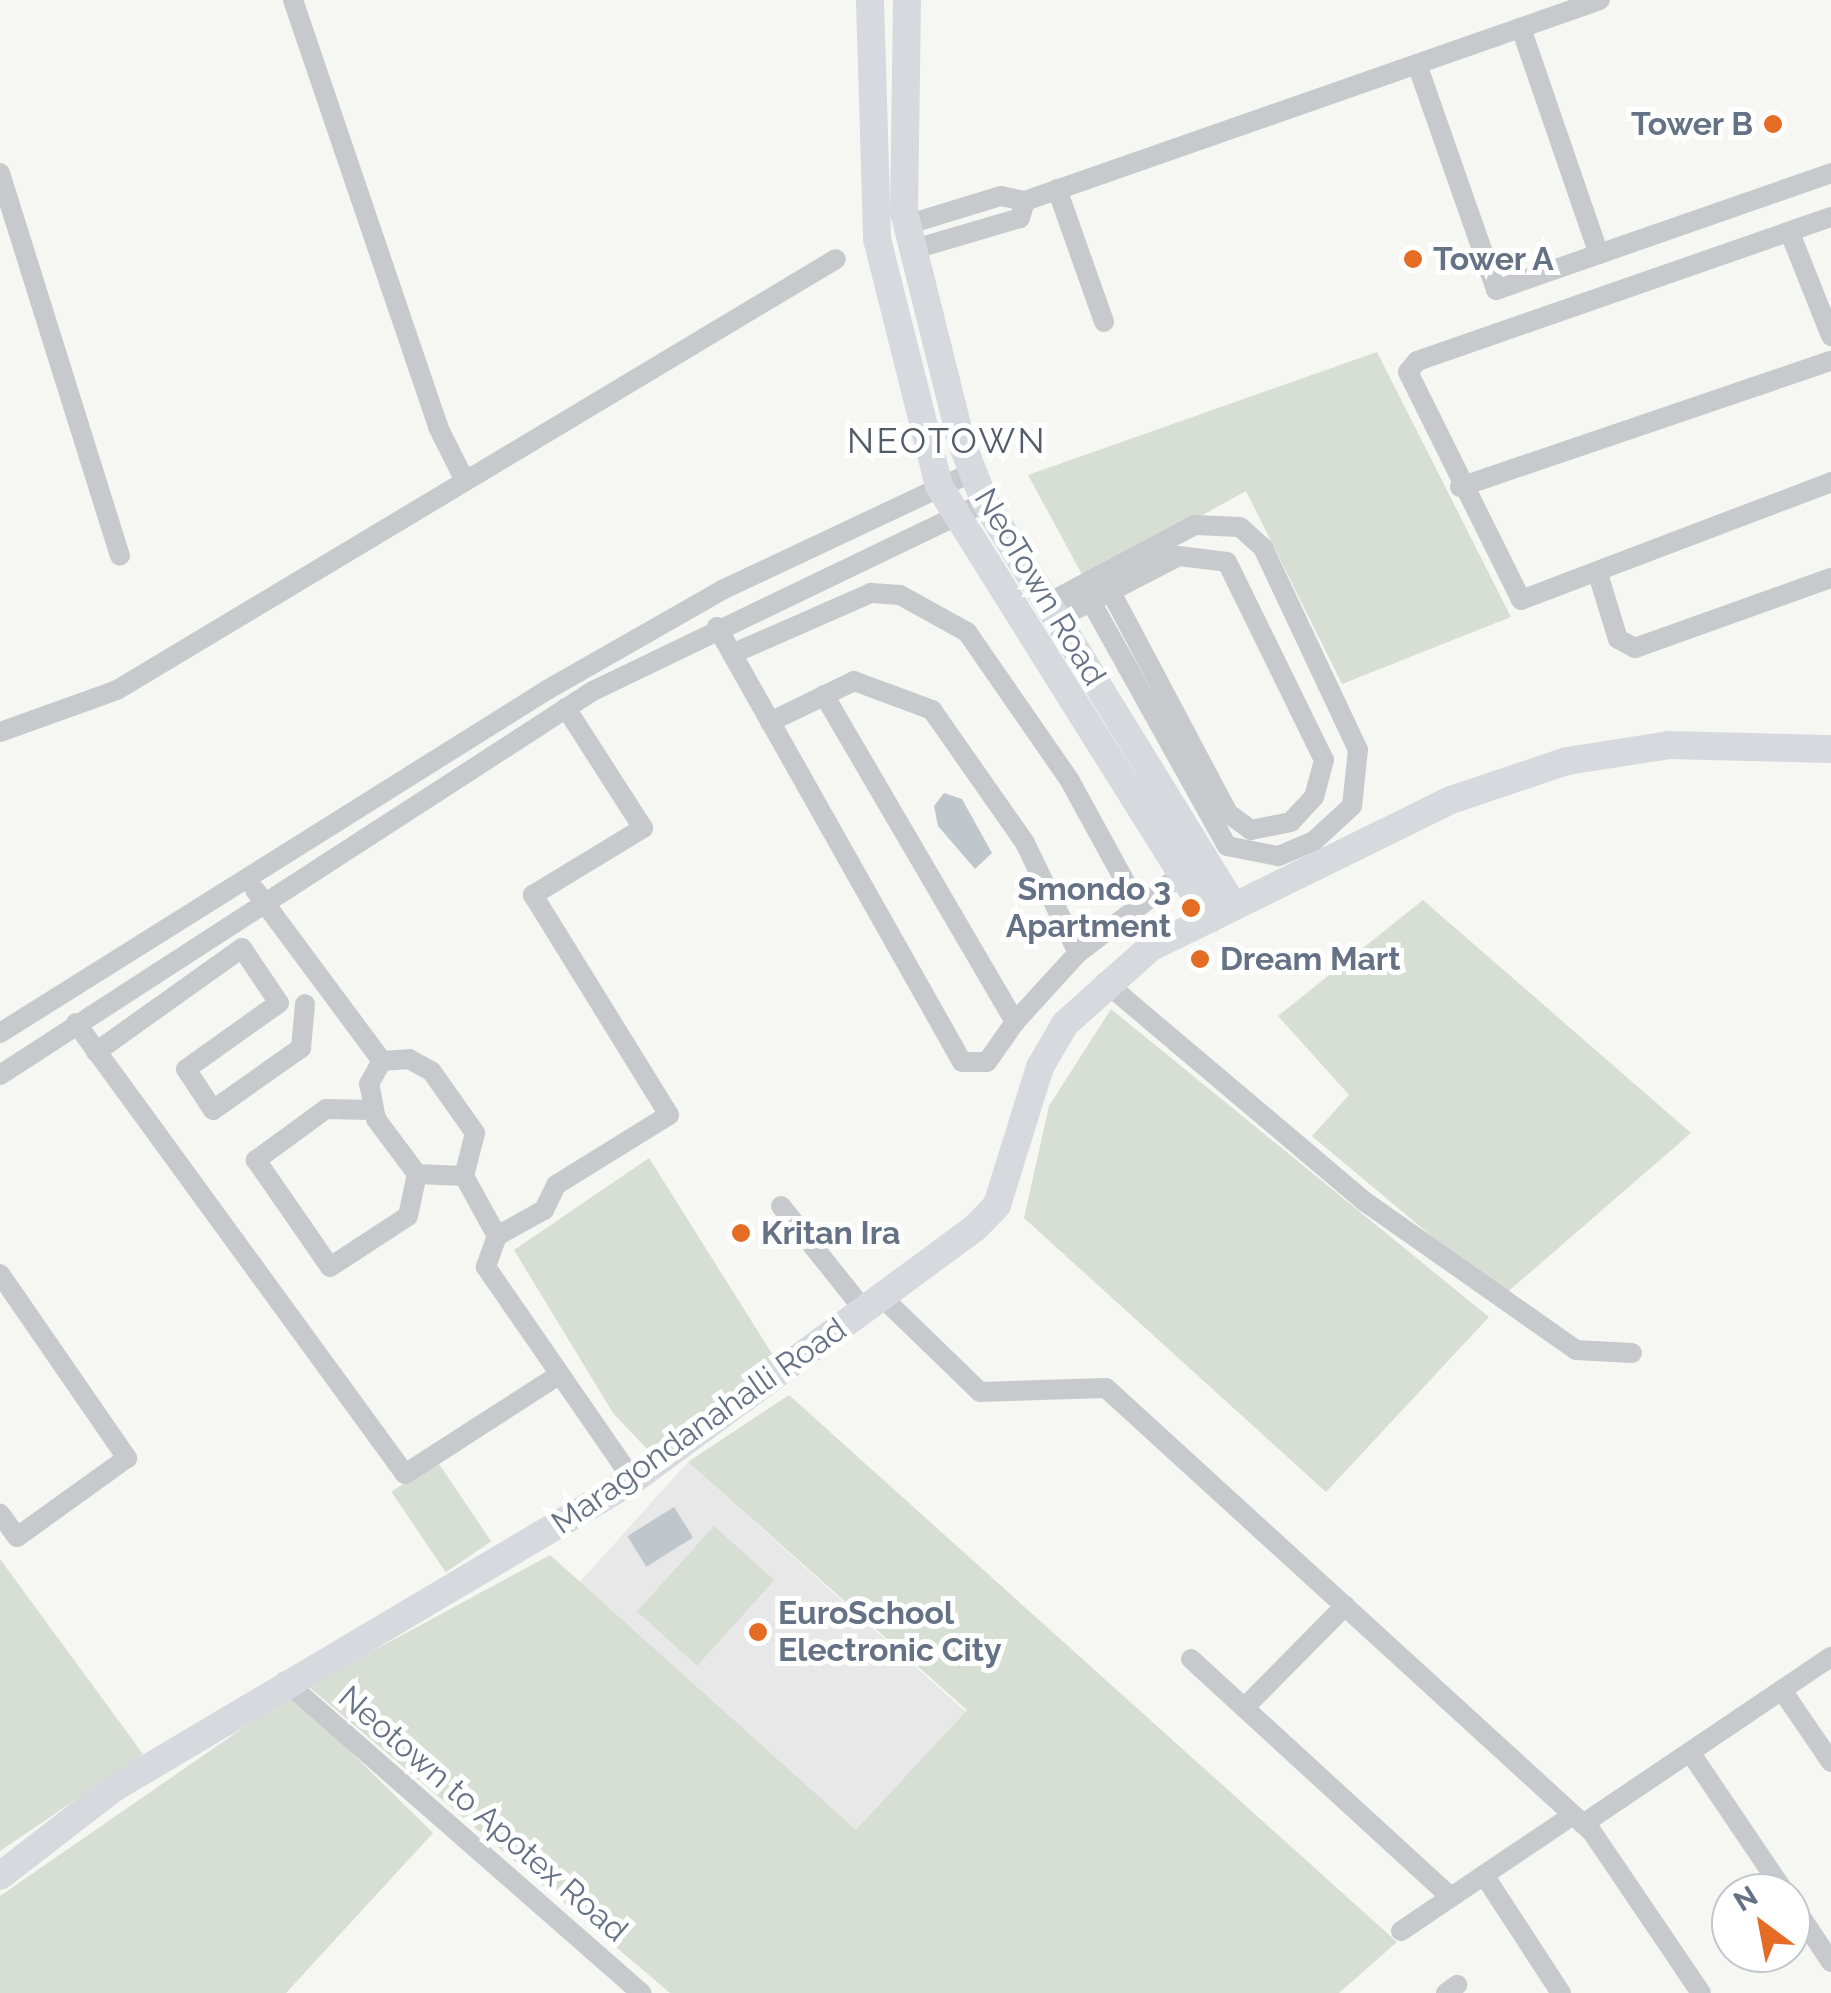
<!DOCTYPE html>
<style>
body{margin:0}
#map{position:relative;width:1831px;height:1993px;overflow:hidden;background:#f6f7f3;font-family:Raleway,sans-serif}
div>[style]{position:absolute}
.built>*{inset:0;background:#e7e8e7;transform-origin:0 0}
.green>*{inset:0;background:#d7ded4;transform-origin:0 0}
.water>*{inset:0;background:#bfc7cc;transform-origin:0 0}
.street>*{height:20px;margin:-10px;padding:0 10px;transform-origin:10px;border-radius:10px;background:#c7c9cd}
.secondary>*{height:28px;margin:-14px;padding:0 14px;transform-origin:14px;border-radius:14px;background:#d6dadf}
.dots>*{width:28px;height:28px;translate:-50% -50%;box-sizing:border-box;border:5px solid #fff;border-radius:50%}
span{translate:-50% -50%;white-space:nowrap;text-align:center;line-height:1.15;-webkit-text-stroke:10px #fff;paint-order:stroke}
.poi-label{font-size:32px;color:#657285;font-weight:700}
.right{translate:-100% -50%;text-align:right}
.left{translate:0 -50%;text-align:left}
.street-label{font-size:32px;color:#657285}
.neighbourhood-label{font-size:35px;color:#535d6a;letter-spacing:2.5px}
.north{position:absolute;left:1711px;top:1873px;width:100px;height:100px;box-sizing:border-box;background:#fff;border:2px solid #c1c7ce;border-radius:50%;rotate:328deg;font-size:28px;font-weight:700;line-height:40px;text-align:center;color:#657285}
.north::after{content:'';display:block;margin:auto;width:35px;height:45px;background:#e56c25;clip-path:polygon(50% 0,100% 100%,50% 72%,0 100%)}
</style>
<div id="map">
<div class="built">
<i style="left:688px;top:1462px;width:373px;height:166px;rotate:42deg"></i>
</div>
<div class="green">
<i style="clip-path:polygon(1377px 352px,1511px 617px,1342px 684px,1246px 491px,1085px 580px,1028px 475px)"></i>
<i style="clip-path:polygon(1423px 900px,1691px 1133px,1503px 1296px,1312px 1136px,1349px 1095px,1278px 1016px)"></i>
<i style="clip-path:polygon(1111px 1009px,1489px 1317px,1326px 1492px,1024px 1218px,1049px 1106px)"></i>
<i style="clip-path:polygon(649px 1158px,776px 1360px,648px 1450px,613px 1413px,514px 1250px)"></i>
<i style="clip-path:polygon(789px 1395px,1397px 1942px,1339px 1993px,670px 1993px,308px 1686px,550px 1555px,856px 1830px,967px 1710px,688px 1462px)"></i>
<i style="left:437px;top:1461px;width:97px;height:55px;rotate:56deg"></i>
<i style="left:714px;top:1526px;width:81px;height:115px;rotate:42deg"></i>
<i style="clip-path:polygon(0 1559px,143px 1754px,0 1851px)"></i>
<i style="clip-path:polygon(292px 1694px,433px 1833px,286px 1993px,0 1993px,0 1896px)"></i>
</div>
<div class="water">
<i style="clip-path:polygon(944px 793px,962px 799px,992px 853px,975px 869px,938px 826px,934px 806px)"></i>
<i style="left:674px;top:1507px;width:36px;height:55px;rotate:58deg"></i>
</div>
<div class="street">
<i style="left:293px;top:0;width:451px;rotate:71.2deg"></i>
<i style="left:438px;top:427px;width:58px;rotate:63.4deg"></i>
<i style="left:1521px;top:28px;width:239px;rotate:71deg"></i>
<i style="left:1599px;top:254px;width:246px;rotate:-19.2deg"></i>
<i style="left:1417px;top:64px;width:239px;rotate:70.7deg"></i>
<i style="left:1496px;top:290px;width:109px;rotate:-19.3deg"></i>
<i style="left:0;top:173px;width:401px;rotate:72.6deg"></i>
<i style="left:1057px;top:189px;width:141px;rotate:70.5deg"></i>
<i style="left:1025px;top:201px;width:609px;rotate:-19.27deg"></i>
<i style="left:1831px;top:217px;width:438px;rotate:160.8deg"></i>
<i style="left:1417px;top:361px;width:14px;rotate:129deg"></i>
<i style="left:1408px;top:372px;width:254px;rotate:63.6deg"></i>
<i style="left:1521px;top:600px;width:332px;rotate:-20.8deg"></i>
<i style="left:906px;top:225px;width:99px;rotate:-17deg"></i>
<i style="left:1001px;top:196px;width:25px;rotate:12deg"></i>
<i style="left:1025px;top:201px;width:18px;rotate:106deg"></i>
<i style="left:1020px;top:218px;width:114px;rotate:163.6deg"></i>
<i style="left:1790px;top:233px;width:111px;rotate:68.3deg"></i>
<i style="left:1460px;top:487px;width:392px;rotate:-18.8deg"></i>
<i style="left:1598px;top:574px;width:68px;rotate:72.9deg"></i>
<i style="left:1618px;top:639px;width:19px;rotate:28deg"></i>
<i style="left:1635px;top:648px;width:208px;rotate:-19.7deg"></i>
<i style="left:1048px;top:603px;width:166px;rotate:-28deg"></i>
<i style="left:1195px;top:525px;width:45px;rotate:2.5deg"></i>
<i style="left:1240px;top:527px;width:31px;rotate:42deg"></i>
<i style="left:1263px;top:548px;width:223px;rotate:64.8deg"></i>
<i style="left:1358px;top:750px;width:56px;rotate:96.1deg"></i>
<i style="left:1352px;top:806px;width:52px;rotate:137.4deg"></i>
<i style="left:1314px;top:841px;width:39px;rotate:157deg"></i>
<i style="left:1278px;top:856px;width:52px;rotate:-168.9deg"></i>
<i style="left:1227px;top:846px;width:279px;rotate:-119.1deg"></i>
<i style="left:1057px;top:619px;width:137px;rotate:-27.3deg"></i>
<i style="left:1179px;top:556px;width:48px;rotate:7.1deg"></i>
<i style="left:1227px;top:562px;width:220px;rotate:63.9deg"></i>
<i style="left:1324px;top:760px;width:38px;rotate:105deg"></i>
<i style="left:1314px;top:797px;width:34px;rotate:133deg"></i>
<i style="left:1291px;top:822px;width:41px;rotate:168.7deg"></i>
<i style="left:1251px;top:830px;width:29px;rotate:-144deg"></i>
<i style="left:1228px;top:813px;width:250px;rotate:-117.9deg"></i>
<i style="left:717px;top:627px;width:499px;rotate:60.6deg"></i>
<i style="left:962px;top:1062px;width:25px"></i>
<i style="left:987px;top:1062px;width:49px;rotate:-55deg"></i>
<i style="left:732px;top:654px;width:152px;rotate:-23.7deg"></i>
<i style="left:871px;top:593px;width:29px;rotate:4deg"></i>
<i style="left:900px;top:595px;width:77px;rotate:28.9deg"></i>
<i style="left:967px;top:632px;width:181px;rotate:55.3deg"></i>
<i style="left:1070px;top:781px;width:141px;rotate:61.3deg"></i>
<i style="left:824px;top:695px;width:379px;rotate:59.7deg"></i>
<i style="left:1015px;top:1022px;width:93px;rotate:-47.6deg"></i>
<i style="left:1078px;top:953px;width:132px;rotate:-37.3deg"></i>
<i style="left:770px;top:722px;width:93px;rotate:-26deg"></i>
<i style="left:854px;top:681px;width:83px;rotate:20.4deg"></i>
<i style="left:932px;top:710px;width:162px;rotate:55deg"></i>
<i style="left:1025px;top:843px;width:122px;rotate:64.3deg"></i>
<i style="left:0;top:732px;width:124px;rotate:-19.7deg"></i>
<i style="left:117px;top:690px;width:838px;rotate:-30.94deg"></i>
<i style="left:255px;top:890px;width:213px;rotate:53.4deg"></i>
<i style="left:1105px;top:982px;width:339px;rotate:40.2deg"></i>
<i style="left:1364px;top:1201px;width:259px;rotate:35.1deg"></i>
<i style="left:1576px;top:1350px;width:56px;rotate:3.1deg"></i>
<i style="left:76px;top:1023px;width:558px;rotate:53.89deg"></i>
<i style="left:405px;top:1474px;width:184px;rotate:-32.8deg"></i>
<i style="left:0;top:1033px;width:646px;rotate:-32.09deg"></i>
<i style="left:547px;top:690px;width:202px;rotate:-29.7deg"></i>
<i style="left:722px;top:590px;width:277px;rotate:-25.2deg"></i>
<i style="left:96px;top:1052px;width:179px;rotate:-35.5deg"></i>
<i style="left:242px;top:948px;width:66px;rotate:56.1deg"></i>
<i style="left:279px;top:1003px;width:114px;rotate:144.6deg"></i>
<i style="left:186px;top:1069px;width:49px;rotate:56.6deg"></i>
<i style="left:213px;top:1110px;width:108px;rotate:-35.2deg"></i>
<i style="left:301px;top:1048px;width:44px;rotate:-84.8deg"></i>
<i style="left:0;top:1075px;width:706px;rotate:-32.93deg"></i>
<i style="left:593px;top:691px;width:435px;rotate:-25.7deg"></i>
<i style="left:370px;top:1110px;width:44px;rotate:-178.7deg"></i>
<i style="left:326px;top:1109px;width:87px;rotate:143.9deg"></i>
<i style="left:256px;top:1160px;width:130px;rotate:55.3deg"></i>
<i style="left:330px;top:1267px;width:93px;rotate:-33.2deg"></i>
<i style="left:408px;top:1216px;width:43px;rotate:-77.9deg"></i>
<i style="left:464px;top:1176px;width:47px;rotate:-177.6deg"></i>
<i style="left:417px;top:1174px;width:69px;rotate:-126.7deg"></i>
<i style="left:376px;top:1119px;width:36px;rotate:-101deg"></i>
<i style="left:369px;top:1084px;width:26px;rotate:-61deg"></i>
<i style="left:382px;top:1061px;width:27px;rotate:-4deg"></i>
<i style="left:409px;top:1059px;width:26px;rotate:29deg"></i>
<i style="left:432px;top:1072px;width:75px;rotate:54.8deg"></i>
<i style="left:475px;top:1133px;width:44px;rotate:104.3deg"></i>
<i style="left:464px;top:1176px;width:68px;rotate:61.2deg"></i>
<i style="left:497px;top:1236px;width:33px;rotate:110deg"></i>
<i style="left:486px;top:1267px;width:259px;rotate:55.4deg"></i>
<i style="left:781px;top:1206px;width:133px;rotate:51.4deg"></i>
<i style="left:497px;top:1236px;width:54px;rotate:-29deg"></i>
<i style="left:544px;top:1210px;width:28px;rotate:-64deg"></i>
<i style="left:556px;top:1185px;width:133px;rotate:-31.8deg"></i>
<i style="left:669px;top:1115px;width:259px;rotate:-121.7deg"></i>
<i style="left:533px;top:895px;width:129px;rotate:-31.3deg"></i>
<i style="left:643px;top:828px;width:143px;rotate:-122.7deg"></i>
<i style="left:0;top:1274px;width:224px;rotate:55.4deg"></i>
<i style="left:127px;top:1458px;width:135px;rotate:144.3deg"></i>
<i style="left:17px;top:1537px;width:29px;rotate:-126deg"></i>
<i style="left:882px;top:1297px;width:136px;rotate:44.1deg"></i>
<i style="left:980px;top:1392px;width:126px;rotate:-1.8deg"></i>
<i style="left:1106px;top:1388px;width:658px;rotate:42.41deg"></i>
<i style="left:1592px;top:1832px;width:194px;rotate:55.9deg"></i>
<i style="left:1191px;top:1659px;width:352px;rotate:42.5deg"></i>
<i style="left:285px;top:1681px;width:474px;rotate:41.2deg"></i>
<i style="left:1782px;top:1690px;width:87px;rotate:55.8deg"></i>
<i style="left:1244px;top:1708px;width:144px;rotate:-45.3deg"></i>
<i style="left:1690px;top:1752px;width:170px;rotate:56deg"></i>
<i style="left:1583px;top:1824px;width:299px;rotate:-34deg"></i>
<i style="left:1484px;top:1875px;width:141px;rotate:56.9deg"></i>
<i style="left:1791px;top:1902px;width:72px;rotate:56.3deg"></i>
<i style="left:1401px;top:1931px;width:207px;rotate:-34deg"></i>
<i style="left:1446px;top:1993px;width:14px;rotate:-36deg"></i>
</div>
<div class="secondary">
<i style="left:870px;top:0;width:239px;rotate:88.3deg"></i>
<i style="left:877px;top:239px;width:255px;rotate:75.9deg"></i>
<i style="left:939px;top:486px;width:511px;rotate:57.96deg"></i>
<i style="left:907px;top:0;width:212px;rotate:90.8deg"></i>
<i style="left:904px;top:212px;width:239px;rotate:76deg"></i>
<i style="left:962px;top:444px;width:62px;rotate:68.4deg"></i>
<i style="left:985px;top:502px;width:475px;rotate:58.4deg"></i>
<i style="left:0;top:1876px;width:144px;rotate:-37.7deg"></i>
<i style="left:114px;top:1788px;width:604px;rotate:-30.69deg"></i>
<i style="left:633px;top:1480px;width:426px;rotate:-36.4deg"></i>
<i style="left:976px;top:1227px;width:30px;rotate:-46deg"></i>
<i style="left:997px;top:1205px;width:145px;rotate:-72.7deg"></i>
<i style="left:1040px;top:1067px;width:50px;rotate:-59.8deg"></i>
<i style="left:1065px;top:1024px;width:114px;rotate:-41.8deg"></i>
<i style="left:1150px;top:948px;width:335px;rotate:-26.2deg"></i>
<i style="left:1451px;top:800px;width:122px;rotate:-18.6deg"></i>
<i style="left:1567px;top:761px;width:103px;rotate:-8.9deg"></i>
<i style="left:1669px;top:745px;width:162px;rotate:1.4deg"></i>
</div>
<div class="dots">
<i style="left:1773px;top:124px;background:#e56c25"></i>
<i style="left:1413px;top:259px;background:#e56c25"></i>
<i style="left:1191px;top:908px;background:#e56c25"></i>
<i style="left:1200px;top:959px;background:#e56c25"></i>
<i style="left:741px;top:1233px;background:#e56c25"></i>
<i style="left:758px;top:1632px;background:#e56c25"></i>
</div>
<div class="poi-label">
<span class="right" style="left:1753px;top:124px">Tower B</span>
<span class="left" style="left:1433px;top:259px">Tower A</span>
<span class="right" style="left:1171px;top:908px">Smondo 3<br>Apartment</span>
<span class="left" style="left:1220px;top:959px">Dream Mart</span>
<span class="left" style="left:761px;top:1233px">Kritan Ira</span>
<span class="left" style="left:778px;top:1632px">EuroSchool<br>Electronic City</span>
</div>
<div class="street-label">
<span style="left:1040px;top:587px;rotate:59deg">NeoTown Road</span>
<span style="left:699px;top:1426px;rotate:-35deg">Maragondanahalli Road</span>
<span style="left:483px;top:1814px;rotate:41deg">Neotown to Apotex Road</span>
</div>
<div class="neighbourhood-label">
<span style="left:947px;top:441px">NEOTOWN</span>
</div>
<div class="north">N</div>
</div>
